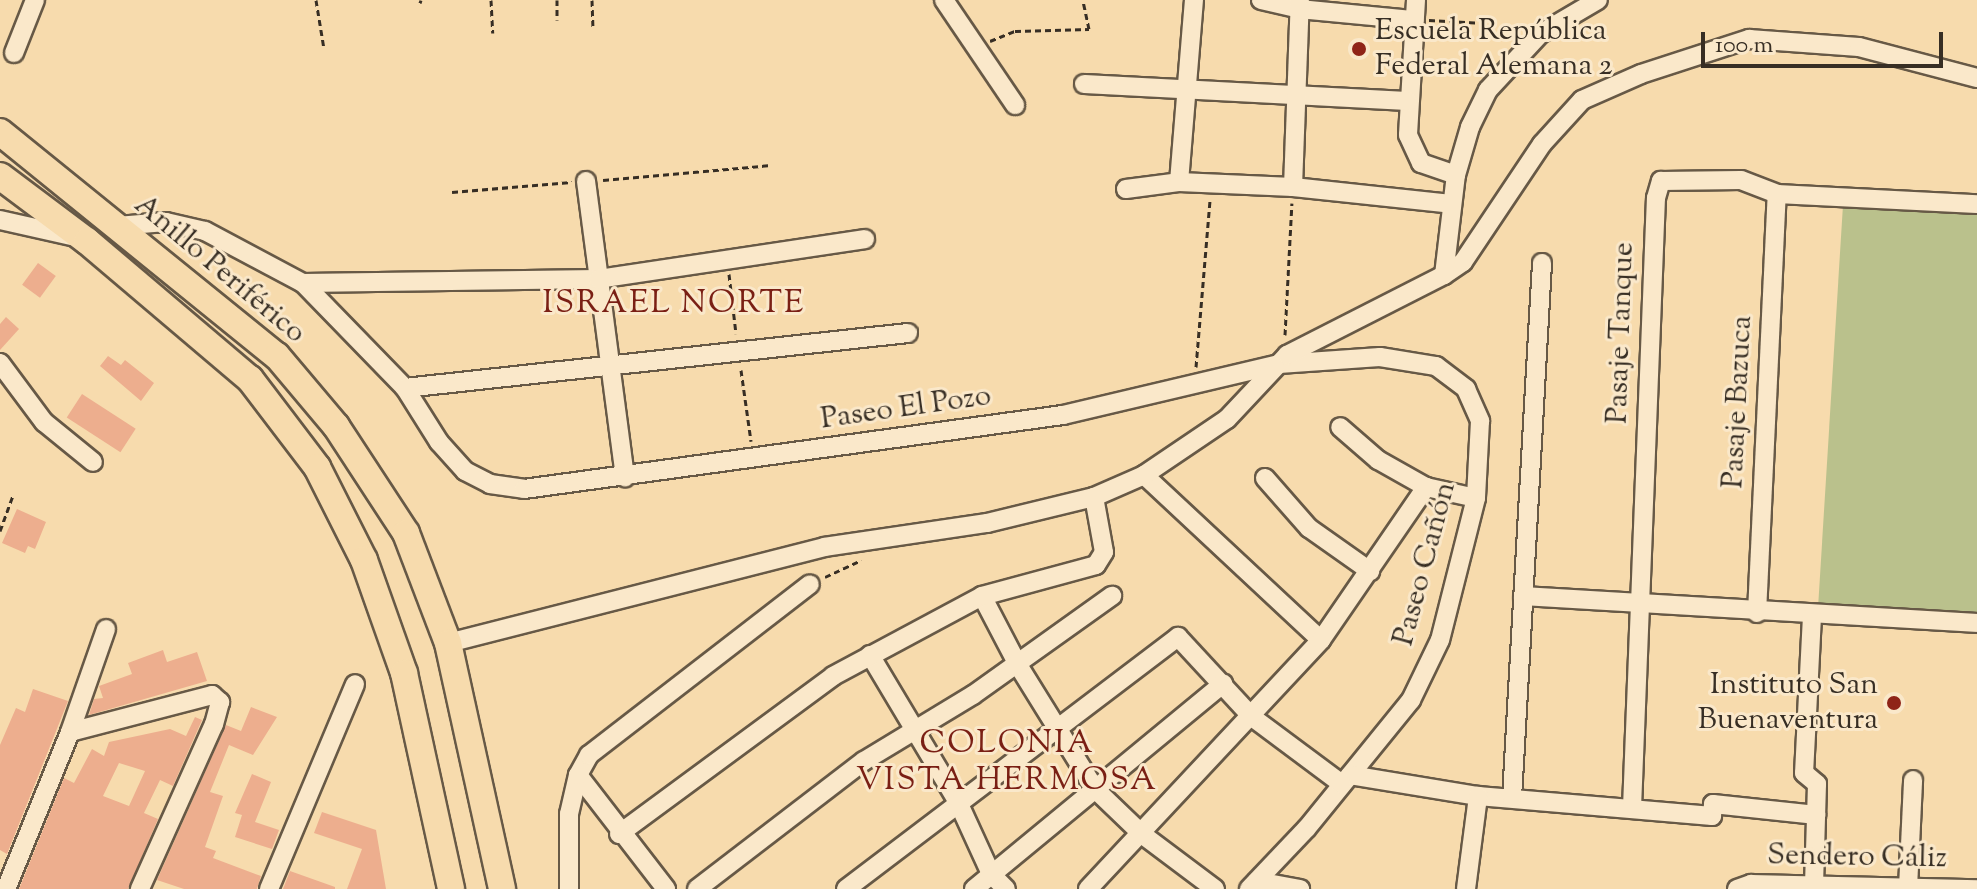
<!DOCTYPE html>
<meta charset="utf-8">
<style>
body{margin:0}
#map{position:relative;width:1977px;height:889px;overflow:hidden;background:#f7dbad;font-family:"Sorts Mill Goudy",serif}
div>[style]{position:absolute}
.green>*{inset:0;background:#bac18c}
.building>*{inset:0;background:#edae8e;transform-origin:0 0}
.path>*{height:3px;margin-top:-1.5px;transform-origin:0;background:repeating-linear-gradient(90deg,#372e24 0 6px,transparent 0 10px)}
.roads{filter:drop-shadow(2px 0 #675946) drop-shadow(-2px 0 #675946) drop-shadow(0 2px #675946) drop-shadow(0 -2px #675946)}
.minor>*{height:18px;margin:-9px;padding:0 9px;transform-origin:9px;border-radius:9px;background:#fae8ca}
.highway>*{height:26px;margin:-13px;padding:0 13px;transform-origin:13px;border-radius:13px;background:#f7dbad}
.dots>*{width:22px;height:22px;translate:-50% -50%;box-sizing:border-box;border:4px solid #fae8ca;border-radius:50%}
span{translate:-50% -50%;white-space:nowrap;text-align:center;line-height:1.15;-webkit-text-stroke:6px #fae8ca;paint-order:stroke}
.poi-label{font-size:30px;color:#372e24}
.left{translate:0 -50%;text-align:left}
.right{translate:-100% -50%;text-align:right}
.street-label{font-size:30px;color:#372e24}
.neighbourhood-label{font-size:32px;color:#7a1f14;letter-spacing:2px}
.scale{position:absolute;left:1701px;top:32px;width:242px;height:36px;box-sizing:border-box;border:4px solid #372e24;border-top:0;padding-left:10px;font-size:24px;line-height:28px;white-space:nowrap;color:#372e24;-webkit-text-stroke:6px #fae8ca;paint-order:stroke}
</style>
<div id="map">
<div class="green">
<i style="clip-path:polygon(1843px 205px,1977px 212px,1977px 616px,1818px 608px)"></i>
</div>
<div class="building">
<i style="left:38px;top:263px;width:22px;height:27px;rotate:36deg"></i>
<i style="clip-path:polygon(6px 317px,19px 329px,0 350px,0 324px)"></i>
<i style="clip-path:polygon(108px 356px,121px 365px,125px 360px,154px 383px,141px 401px,100px 366px)"></i>
<i style="left:82px;top:394px;width:64px;height:28px;rotate:33deg"></i>
<i style="clip-path:polygon(17px 509px,46px 522px,35px 549px,28px 546px,25px 553px,2px 543px)"></i>
<i style="clip-path:polygon(163px 650px,167px 662px,197px 652px,207px 681px,89px 715px,94px 699px,103px 698px,99px 686px,132px 674px,128px 663px)"></i>
<i style="clip-path:polygon(33px 689px,68px 701px,7px 854px,0 850px,0 745px,16px 708px,25px 712px)"></i>
<i style="clip-path:polygon(251px 707px,277px 717px,253px 755px,229px 745px,210px 792px,223px 796px,205px 847px,216px 851px,213px 858px,261px 876px,257px 889px,184px 889px,157px 880px,226px 725px,241px 731px)"></i>
<i style="clip-path:polygon(evenodd,195px 717px,202px 720px,173px 786px,160px 780px,144px 813px,158px 819px,128px 889px,19px 889px,64px 778px,74px 783px,92px 749px,104px 756px,109px 742px,170px 729px,186px 736px,195px 717px,119px 763px,145px 771px,129px 806px,103px 796px,119px 763px)"></i>
<i style="clip-path:polygon(252px 774px,271px 782px,255px 822px,279px 830px,272px 849px,235px 837px,242px 815px,235px 813px)"></i>
<i style="clip-path:polygon(322px 812px,376px 830px,386px 889px,347px 889px,362px 849px,314px 833px)"></i>
<i style="clip-path:polygon(290px 871px,335px 887px,335px 889px,283px 889px)"></i>
</div>
<div class="path">
<i style="left:316px;top:0;width:50px;rotate:80.7deg"></i>
<i style="left:491px;top:0;width:33px;rotate:87deg"></i>
<i style="left:557px;top:0;width:20px;rotate:90deg"></i>
<i style="left:592px;top:0;width:28px;rotate:88deg"></i>
<i style="left:420px;top:3px;width:3px;rotate:-72deg"></i>
<i style="left:1429px;top:20px;width:55px;rotate:3.1deg"></i>
<i style="left:990px;top:41px;width:27px;rotate:-22deg"></i>
<i style="left:1015px;top:31px;width:74px;rotate:-1.5deg"></i>
<i style="left:1089px;top:29px;width:30px;rotate:-102deg"></i>
<i style="left:603px;top:180px;width:169px;rotate:-5.1deg"></i>
<i style="left:452px;top:192px;width:120px;rotate:-4.8deg"></i>
<i style="left:729px;top:274px;width:60px;rotate:83.3deg"></i>
<i style="left:1285px;top:335px;width:132px;rotate:-87deg"></i>
<i style="left:1196px;top:367px;width:169px;rotate:-85.2deg"></i>
<i style="left:741px;top:370px;width:72px;rotate:82deg"></i>
<i style="left:0;top:531px;width:37px;rotate:-70deg"></i>
<i style="left:825px;top:577px;width:40px;rotate:-25deg"></i>
</div>
<div class="roads">
<div class="minor">
<i style="left:944px;top:0;width:127px;rotate:55.9deg"></i>
<i style="left:1261px;top:0;width:39px;rotate:13deg"></i>
<i style="left:1299px;top:9px;width:116px;rotate:5.5deg"></i>
<i style="left:1416px;top:0;width:135px;rotate:93.4deg"></i>
<i style="left:1408px;top:135px;width:31px;rotate:65deg"></i>
<i style="left:1421px;top:163px;width:37px;rotate:19deg"></i>
<i style="left:14px;top:53px;width:57px;rotate:-68.4deg"></i>
<i style="left:1084px;top:84px;width:324px;rotate:3deg"></i>
<i style="left:586px;top:181px;width:299px;rotate:82.5deg"></i>
<i style="left:1179px;top:182px;width:183px;rotate:-85.3deg"></i>
<i style="left:1293px;top:187px;width:187px;rotate:-87.9deg"></i>
<i style="left:1126px;top:189px;width:53px;rotate:-7.5deg"></i>
<i style="left:1179px;top:182px;width:114px;rotate:2.5deg"></i>
<i style="left:1293px;top:187px;width:159px;rotate:6.1deg"></i>
<i style="left:0;top:220px;width:73px;rotate:12.7deg"></i>
<i style="left:117px;top:226px;width:49px;rotate:-4.7deg"></i>
<i style="left:166px;top:222px;width:40px;rotate:13deg"></i>
<i style="left:205px;top:231px;width:111px;rotate:28deg"></i>
<i style="left:303px;top:283px;width:146px;rotate:45.8deg"></i>
<i style="left:405px;top:388px;width:64px;rotate:57.8deg"></i>
<i style="left:439px;top:442px;width:39px;rotate:48deg"></i>
<i style="left:465px;top:471px;width:28px;rotate:27deg"></i>
<i style="left:490px;top:484px;width:34px;rotate:8deg"></i>
<i style="left:524px;top:489px;width:544px;rotate:-7.82deg"></i>
<i style="left:1063px;top:415px;width:222px;rotate:-13.3deg"></i>
<i style="left:1279px;top:364px;width:101px;rotate:-4deg"></i>
<i style="left:1380px;top:357px;width:57px;rotate:9.1deg"></i>
<i style="left:1436px;top:366px;width:38px;rotate:37deg"></i>
<i style="left:1466px;top:389px;width:35px;rotate:66deg"></i>
<i style="left:1480px;top:421px;width:77px;rotate:93deg"></i>
<i style="left:1476px;top:498px;width:146px;rotate:104.2deg"></i>
<i style="left:1440px;top:640px;width:67px;rotate:115.8deg"></i>
<i style="left:1411px;top:700px;width:166px;rotate:129.1deg"></i>
<i style="left:1306px;top:829px;width:83px;rotate:133.5deg"></i>
<i style="left:1444px;top:275px;width:23px;rotate:-34deg"></i>
<i style="left:1463px;top:262px;width:142px;rotate:-56.2deg"></i>
<i style="left:1542px;top:144px;width:59px;rotate:-47.7deg"></i>
<i style="left:1582px;top:100px;width:64px;rotate:-23.8deg"></i>
<i style="left:1641px;top:74px;width:114px;rotate:-18deg"></i>
<i style="left:1749px;top:39px;width:110px;rotate:4.2deg"></i>
<i style="left:1859px;top:47px;width:122px;rotate:14.7deg"></i>
<i style="left:303px;top:283px;width:295px;rotate:-0.8deg"></i>
<i style="left:598px;top:279px;width:270px;rotate:-8.5deg"></i>
<i style="left:0;top:363px;width:74px;rotate:53.3deg"></i>
<i style="left:44px;top:422px;width:63px;rotate:39.2deg"></i>
<i style="left:405px;top:388px;width:506px;rotate:-6.24deg"></i>
<i style="left:1144px;top:475px;width:242px;rotate:43deg"></i>
<i style="left:1265px;top:478px;width:67px;rotate:48.7deg"></i>
<i style="left:1309px;top:528px;width:75px;rotate:35.2deg"></i>
<i style="left:1426px;top:487px;width:51px;rotate:12.4deg"></i>
<i style="left:982px;top:596px;width:78px;rotate:62.4deg"></i>
<i style="left:1018px;top:665px;width:146px;rotate:58.2deg"></i>
<i style="left:1095px;top:789px;width:66px;rotate:43.8deg"></i>
<i style="left:1143px;top:835px;width:90px;rotate:36.9deg"></i>
<i style="left:1523px;top:596px;width:455px;rotate:3.4deg"></i>
<i style="left:1757px;top:613px;width:419px;rotate:-87.3deg"></i>
<i style="left:1812px;top:616px;width:157px;rotate:92.9deg"></i>
<i style="left:1804px;top:773px;width:17px;rotate:40deg"></i>
<i style="left:1817px;top:784px;width:100px;rotate:91.7deg"></i>
<i style="left:448px;top:643px;width:388px;rotate:-14.3deg"></i>
<i style="left:824px;top:547px;width:165px;rotate:-8.4deg"></i>
<i style="left:987px;top:523px;width:110px;rotate:-13.7deg"></i>
<i style="left:1094px;top:497px;width:55px;rotate:-23.7deg"></i>
<i style="left:1144px;top:475px;width:100px;rotate:-34deg"></i>
<i style="left:1227px;top:419px;width:88px;rotate:-46.8deg"></i>
<i style="left:1287px;top:355px;width:176px;rotate:-27deg"></i>
<i style="left:1444px;top:275px;width:101px;rotate:-83.2deg"></i>
<i style="left:1456px;top:175px;width:50px;rotate:-73.7deg"></i>
<i style="left:1470px;top:127px;width:41px;rotate:-64.1deg"></i>
<i style="left:1488px;top:90px;width:76px;rotate:-47.1deg"></i>
<i style="left:1540px;top:34px;width:67px;rotate:-30.4deg"></i>
<i style="left:870px;top:655px;width:174px;rotate:59.1deg"></i>
<i style="left:959px;top:804px;width:77px;rotate:65.4deg"></i>
<i style="left:991px;top:874px;width:21px;rotate:45deg"></i>
<i style="left:70px;top:732px;width:109px;rotate:-70.7deg"></i>
<i style="left:578px;top:775px;width:144px;rotate:52.3deg"></i>
<i style="left:1350px;top:775px;width:130px;rotate:9.3deg"></i>
<i style="left:1478px;top:796px;width:235px;rotate:4.9deg"></i>
<i style="left:1712px;top:816px;width:12px;rotate:-85deg"></i>
<i style="left:1713px;top:804px;width:104px;rotate:6.1deg"></i>
<i style="left:1512px;top:798px;width:536px;rotate:-86.79deg"></i>
<i style="left:1632px;top:808px;width:610px;rotate:-87.75deg"></i>
<i style="left:1656px;top:198px;width:18px;rotate:-74deg"></i>
<i style="left:1661px;top:181px;width:80px;rotate:-0.7deg"></i>
<i style="left:1741px;top:180px;width:39px;rotate:21deg"></i>
<i style="left:1777px;top:194px;width:200px;rotate:2.9deg"></i>
<i style="left:619px;top:834px;width:266px;rotate:-36.4deg"></i>
<i style="left:833px;top:676px;width:169px;rotate:-28.2deg"></i>
<i style="left:982px;top:596px;width:118px;rotate:-15.2deg"></i>
<i style="left:1096px;top:565px;width:15px;rotate:-58deg"></i>
<i style="left:1104px;top:552px;width:56px;rotate:-100.3deg"></i>
<i style="left:1257px;top:881px;width:44px;rotate:10.5deg"></i>
<i style="left:1908px;top:888px;width:108px;rotate:-87.3deg"></i>
<i style="left:6px;top:889px;width:170px;rotate:-67.8deg"></i>
<i style="left:70px;top:732px;width:147px;rotate:-14.6deg"></i>
<i style="left:212px;top:695px;width:11px;rotate:41deg"></i>
<i style="left:220px;top:702px;width:23px;rotate:105deg"></i>
<i style="left:214px;top:724px;width:181px;rotate:114.2deg"></i>
<i style="left:269px;top:889px;width:222px;rotate:-67.2deg"></i>
<i style="left:569px;top:889px;width:75px;rotate:-90deg"></i>
<i style="left:569px;top:814px;width:40px;rotate:-77deg"></i>
<i style="left:578px;top:775px;width:23px;rotate:-61deg"></i>
<i style="left:589px;top:755px;width:279px;rotate:-37.7deg"></i>
<i style="left:697px;top:889px;width:210px;rotate:-37.5deg"></i>
<i style="left:864px;top:761px;width:127px;rotate:-31.2deg"></i>
<i style="left:973px;top:695px;width:171px;rotate:-35.5deg"></i>
<i style="left:846px;top:889px;width:417px;rotate:-37.2deg"></i>
<i style="left:1178px;top:637px;width:109px;rotate:47.2deg"></i>
<i style="left:1252px;top:717px;width:112px;rotate:36.7deg"></i>
<i style="left:974px;top:889px;width:323px;rotate:-39.5deg"></i>
<i style="left:1088px;top:889px;width:341px;rotate:-46.9deg"></i>
<i style="left:1321px;top:640px;width:186px;rotate:-55.5deg"></i>
<i style="left:1426px;top:487px;width:55px;rotate:-150.6deg"></i>
<i style="left:1378px;top:460px;width:50px;rotate:-139deg"></i>
<i style="left:1466px;top:889px;width:94px;rotate:-82.6deg"></i>
<i style="left:1737px;top:889px;width:15px;rotate:-20deg"></i>
<i style="left:1751px;top:884px;width:226px;rotate:1.3deg"></i>
</div>
<div class="highway">
<i style="left:0;top:132px;width:356px;rotate:39deg"></i>
<i style="left:277px;top:356px;width:92px;rotate:49.9deg"></i>
<i style="left:336px;top:426px;width:128px;rotate:56.8deg"></i>
<i style="left:406px;top:533px;width:118px;rotate:69.1deg"></i>
<i style="left:448px;top:643px;width:252px;rotate:77.6deg"></i>
<i style="left:0;top:176px;width:109px;rotate:36.8deg"></i>
<i style="left:87px;top:241px;width:214px;rotate:40.3deg"></i>
<i style="left:250px;top:379px;width:111px;rotate:52.7deg"></i>
<i style="left:317px;top:467px;width:104px;rotate:63.2deg"></i>
<i style="left:364px;top:560px;width:120px;rotate:70.5deg"></i>
<i style="left:404px;top:673px;width:221px;rotate:77.7deg"></i>
</div>
</div>
<div class="dots">
<i style="left:1359px;top:49px;background:#8f2418"></i>
<i style="left:1894px;top:703px;background:#8f2418"></i>
</div>
<div class="poi-label">
<span class="left" style="left:1375px;top:49px">Escuela República<br>Federal Alemana 2</span>
<span class="right" style="left:1878px;top:703px">Instituto San<br>Buenaventura</span>
</div>
<div class="street-label">
<span style="left:219px;top:270px;rotate:40deg">Anillo Periférico</span>
<span style="left:1622px;top:333px;rotate:-88deg">Pasaje Tanque</span>
<span style="left:1739px;top:402px;rotate:-87deg">Pasaje Bazuca</span>
<span style="left:906px;top:409px;rotate:-8deg">Paseo El Pozo</span>
<span style="left:1426px;top:564px;rotate:-75deg">Paseo Cañón</span>
<span style="left:1857px;top:858px;rotate:1deg">Sendero Cáliz</span>
</div>
<div class="neighbourhood-label">
<span style="left:674px;top:304px">ISRAEL NORTE</span>
<span style="left:1007px;top:763px">COLONIA<br>VISTA HERMOSA</span>
</div>
<div class="scale">100 m</div>
</div>
